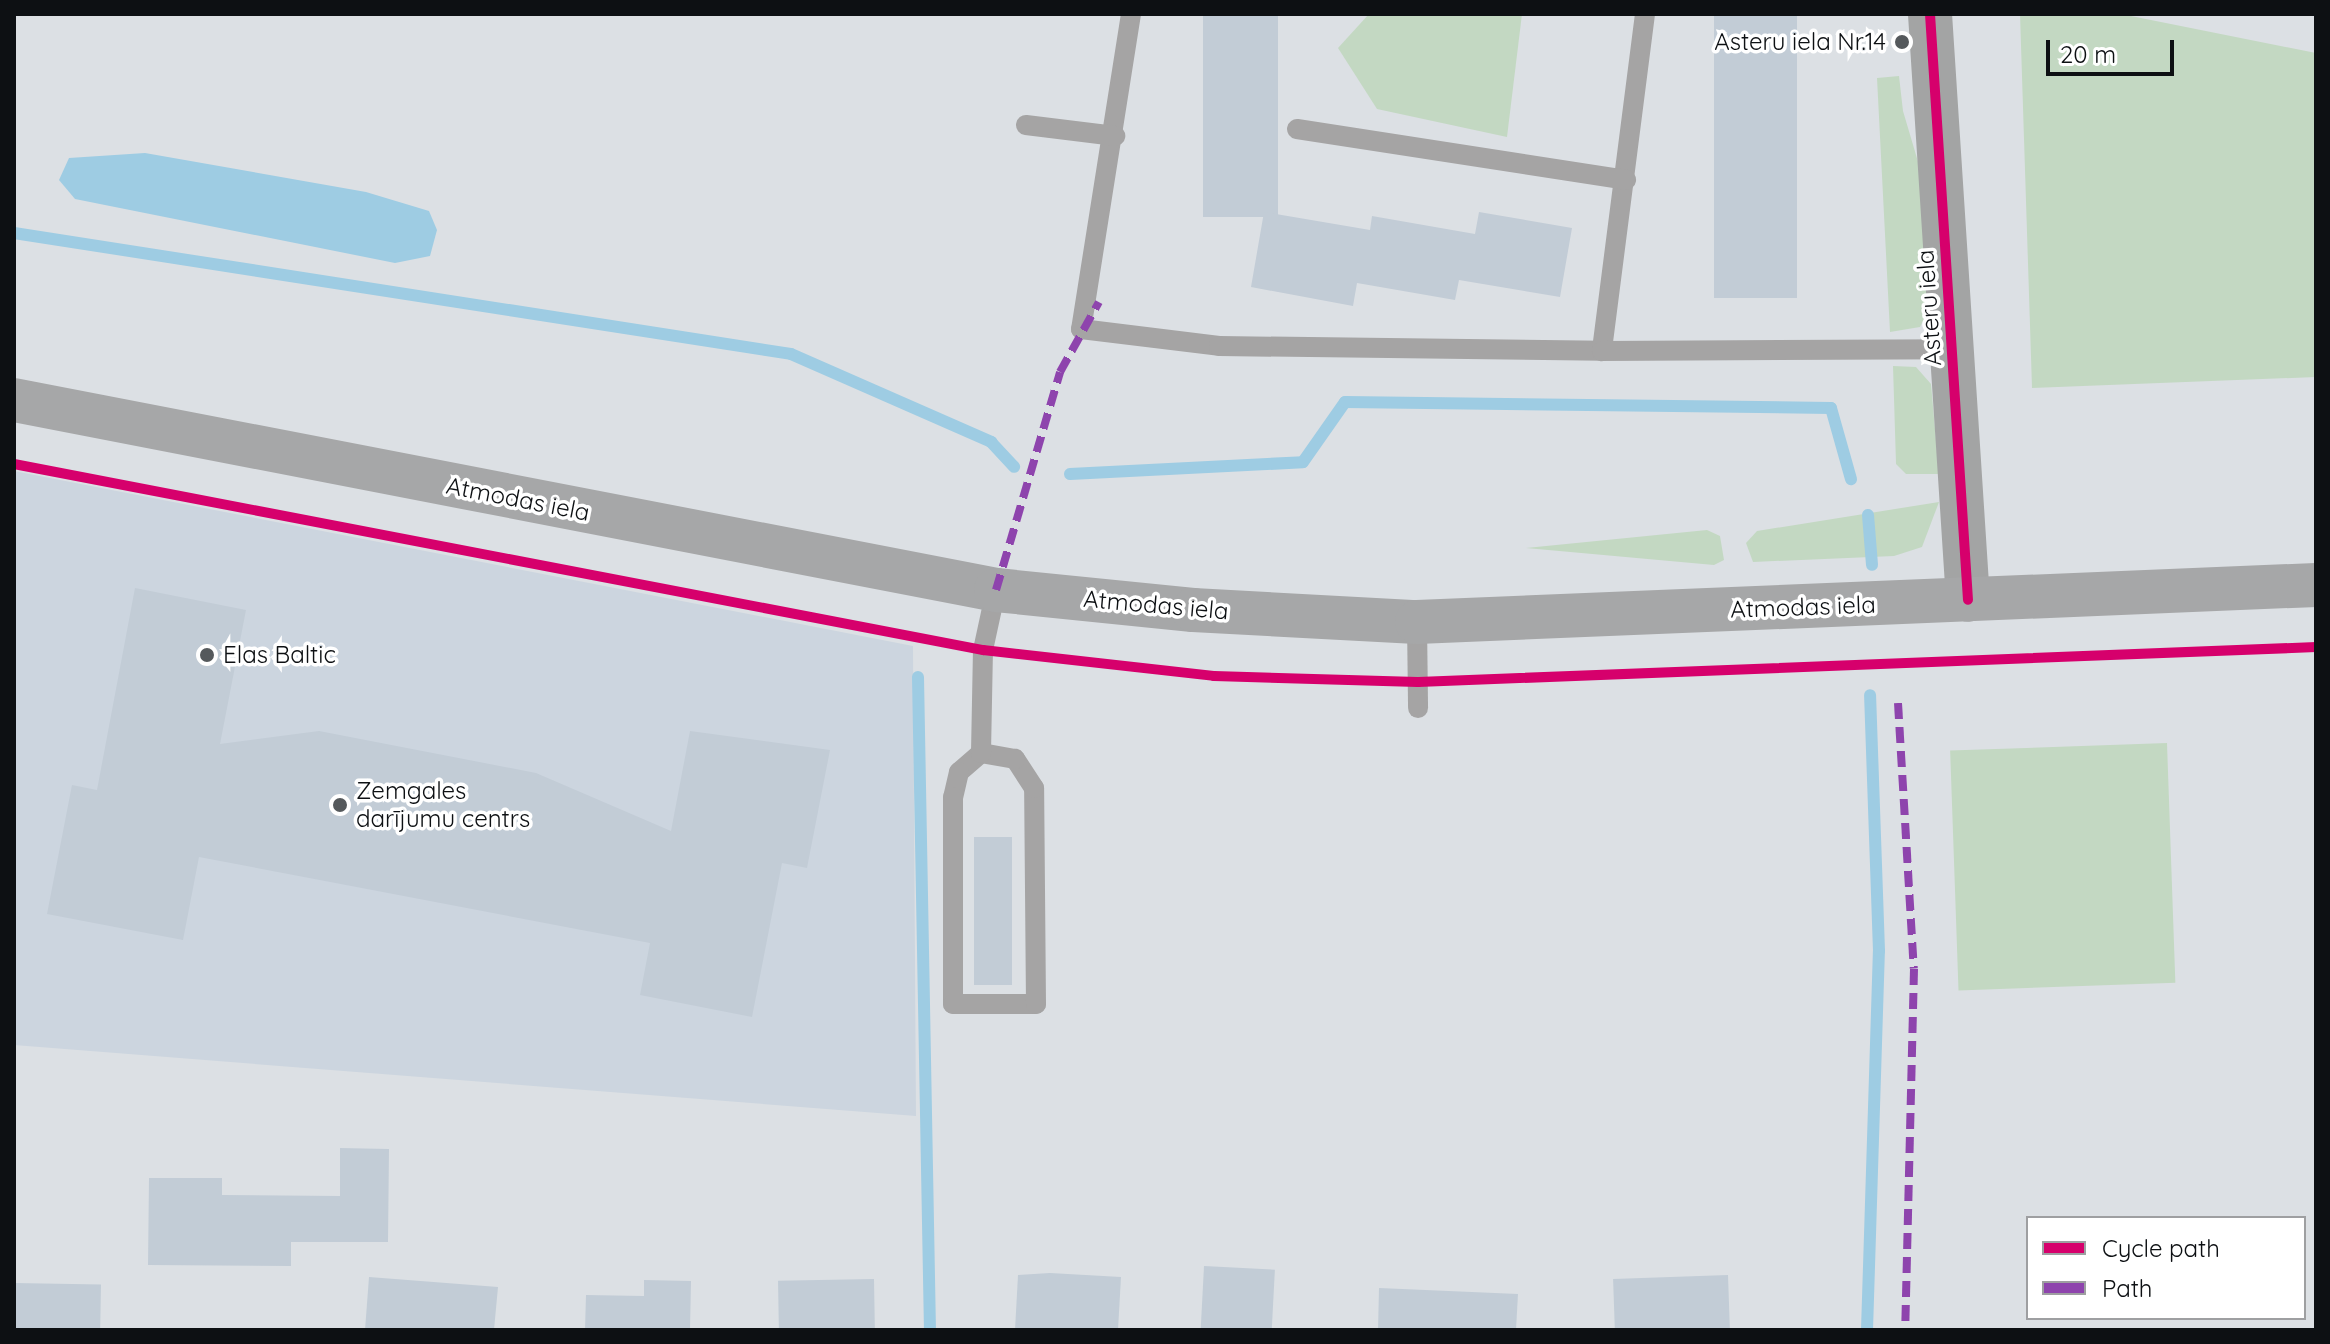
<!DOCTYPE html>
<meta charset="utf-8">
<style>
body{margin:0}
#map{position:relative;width:2330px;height:1344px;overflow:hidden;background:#dce0e4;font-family:Quicksand,sans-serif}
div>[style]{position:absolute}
.built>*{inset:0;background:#ccd5df}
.green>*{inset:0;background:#c3d8c2;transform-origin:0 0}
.water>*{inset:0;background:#9ecce3}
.stream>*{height:12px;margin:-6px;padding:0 6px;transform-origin:6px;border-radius:6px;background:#9ecce3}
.building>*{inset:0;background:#c2ccd6;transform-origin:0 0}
.lane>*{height:20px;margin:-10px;padding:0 10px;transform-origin:10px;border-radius:10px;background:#a5a4a4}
.secondary>*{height:44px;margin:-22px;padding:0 22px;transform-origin:22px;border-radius:22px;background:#a3a4a4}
.primary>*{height:44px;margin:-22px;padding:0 22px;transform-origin:22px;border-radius:22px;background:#a6a7a8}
.quiet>*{height:8px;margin-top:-4px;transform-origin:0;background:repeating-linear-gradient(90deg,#8e44ad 0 16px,transparent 0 24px)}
.cycleway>*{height:10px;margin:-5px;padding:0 5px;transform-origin:5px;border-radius:5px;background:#d6006c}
.dots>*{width:22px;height:22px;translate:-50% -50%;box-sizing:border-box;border:4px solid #fff;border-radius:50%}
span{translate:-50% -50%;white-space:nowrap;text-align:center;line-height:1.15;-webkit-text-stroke:7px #fff;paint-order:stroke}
.poi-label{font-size:24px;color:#0d1013}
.right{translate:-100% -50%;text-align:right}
.left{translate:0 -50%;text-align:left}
.street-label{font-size:24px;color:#0d1013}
.frame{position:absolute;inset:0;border:16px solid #0d1013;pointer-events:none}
.legend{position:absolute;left:2026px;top:1216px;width:280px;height:104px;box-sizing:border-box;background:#fff;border:2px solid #9e9fa1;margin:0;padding:10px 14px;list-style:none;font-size:24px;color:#0d1013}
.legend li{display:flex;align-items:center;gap:16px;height:40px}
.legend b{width:40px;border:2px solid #9e9fa1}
.scale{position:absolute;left:2046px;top:40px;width:128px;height:36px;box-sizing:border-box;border:4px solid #0d1013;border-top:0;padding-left:10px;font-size:24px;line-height:28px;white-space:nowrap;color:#0d1013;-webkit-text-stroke:6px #fff;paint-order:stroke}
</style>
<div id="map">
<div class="built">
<i style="clip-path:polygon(14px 471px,913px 646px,916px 1116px,14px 1045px)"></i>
</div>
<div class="green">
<i style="clip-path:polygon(1369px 14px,1522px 14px,1507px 137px,1377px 109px,1338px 48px)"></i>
<i style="clip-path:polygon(2020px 14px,2121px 14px,2316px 53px,2316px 377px,2032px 388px)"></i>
<i style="clip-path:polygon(1899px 76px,1903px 111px,1924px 182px,1929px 309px,1920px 327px,1890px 332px,1877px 78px)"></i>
<i style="clip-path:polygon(1893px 366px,1916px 367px,1931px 384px,1939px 474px,1906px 474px,1896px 464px)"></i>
<i style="clip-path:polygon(1939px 502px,1922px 547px,1894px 556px,1753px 562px,1746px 543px,1757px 531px)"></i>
<i style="clip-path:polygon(1707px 530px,1720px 536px,1724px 560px,1714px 565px,1526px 548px)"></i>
<i style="left:2167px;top:743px;width:240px;height:217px;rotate:88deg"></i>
</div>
<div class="water">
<i style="clip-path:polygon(145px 153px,366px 192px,429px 211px,437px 230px,430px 256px,395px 263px,75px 199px,59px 180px,69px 158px)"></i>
</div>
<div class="stream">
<i style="left:14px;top:233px;width:786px;rotate:8.85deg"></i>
<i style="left:791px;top:354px;width:219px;rotate:23.7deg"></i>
<i style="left:991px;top:442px;width:34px;rotate:47deg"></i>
<i style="left:1070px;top:474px;width:233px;rotate:-2.9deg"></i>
<i style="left:1303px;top:462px;width:73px;rotate:-55deg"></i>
<i style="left:1345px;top:402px;width:486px;rotate:0.7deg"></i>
<i style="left:1831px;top:408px;width:74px;rotate:74.3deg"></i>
<i style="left:1868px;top:515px;width:50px;rotate:85.4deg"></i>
<i style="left:918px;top:677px;width:653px;rotate:88.95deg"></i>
<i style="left:1867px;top:1330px;width:379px;rotate:-88.2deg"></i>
<i style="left:1879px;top:951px;width:256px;rotate:-92deg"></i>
</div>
<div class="building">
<i style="left:1203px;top:14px;width:75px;height:203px"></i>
<i style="left:1714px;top:14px;width:83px;height:284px"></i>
<i style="clip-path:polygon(1264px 212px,1370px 230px,1372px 216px,1475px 234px,1479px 212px,1572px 228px,1560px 297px,1459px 280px,1455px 300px,1357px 283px,1353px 306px,1251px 287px)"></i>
<i style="clip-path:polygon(135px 588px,246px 610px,220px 744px,319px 731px,536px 773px,671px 831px,690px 731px,830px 750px,807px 868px,782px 863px,752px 1017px,640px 995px,650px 943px,199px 857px,183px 940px,47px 914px,72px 785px,97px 790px)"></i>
<i style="left:974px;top:837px;width:38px;height:148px"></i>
<i style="clip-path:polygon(340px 1148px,389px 1149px,388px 1242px,291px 1242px,291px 1266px,148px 1265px,149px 1178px,222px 1178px,222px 1195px,340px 1196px)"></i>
<i style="left:1204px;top:1266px;width:71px;height:64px;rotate:3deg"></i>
<i style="clip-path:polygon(1050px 1273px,1121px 1277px,1118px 1330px,1015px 1330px,1018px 1275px)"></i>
<i style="left:1728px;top:1275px;width:55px;height:115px;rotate:88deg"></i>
<i style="clip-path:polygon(369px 1277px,498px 1287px,494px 1330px,365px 1330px)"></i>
<i style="left:874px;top:1279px;width:51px;height:96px;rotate:89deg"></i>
<i style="clip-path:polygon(644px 1280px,691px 1281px,690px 1330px,585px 1330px,586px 1295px,644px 1296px)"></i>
<i style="left:14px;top:1283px;width:87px;height:47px;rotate:1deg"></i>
<i style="clip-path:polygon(1379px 1288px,1518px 1294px,1516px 1330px,1378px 1330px)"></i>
</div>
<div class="lane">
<i style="left:1131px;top:14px;width:319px;rotate:99deg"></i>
<i style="left:1081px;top:329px;width:139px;rotate:7deg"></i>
<i style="left:1219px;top:346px;width:383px;rotate:0.7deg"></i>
<i style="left:1645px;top:14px;width:340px;rotate:97.3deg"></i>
<i style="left:1602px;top:351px;width:350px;rotate:-0.3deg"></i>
<i style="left:1026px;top:125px;width:90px;rotate:7deg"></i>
<i style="left:1297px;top:129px;width:333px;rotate:8.8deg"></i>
<i style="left:1417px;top:622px;width:86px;rotate:89.3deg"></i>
<i style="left:981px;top:753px;width:29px;rotate:139deg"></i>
<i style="left:959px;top:772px;width:26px;rotate:103deg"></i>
<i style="left:953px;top:797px;width:207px;rotate:90deg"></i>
<i style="left:953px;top:1004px;width:83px"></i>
<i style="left:1036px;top:1004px;width:216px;rotate:-90.5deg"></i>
<i style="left:1034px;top:788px;width:35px;rotate:-123deg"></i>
<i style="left:1015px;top:759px;width:35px;rotate:-170deg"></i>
<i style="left:981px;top:753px;width:103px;rotate:-88.9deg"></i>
<i style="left:983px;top:650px;width:61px;rotate:-77.8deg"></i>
</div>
<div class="secondary">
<i style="left:1930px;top:14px;width:587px;rotate:86.29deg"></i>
</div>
<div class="primary">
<i style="left:14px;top:400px;width:1000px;rotate:10.95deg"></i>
<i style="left:996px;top:590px;width:198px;rotate:5.8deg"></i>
<i style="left:1193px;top:610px;width:224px;rotate:3.1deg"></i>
<i style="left:1417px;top:622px;width:900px;rotate:-2.36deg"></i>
</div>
<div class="quiet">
<i style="left:996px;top:590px;width:227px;rotate:-73.6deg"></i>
<i style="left:1060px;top:372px;width:80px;rotate:-60.9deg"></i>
<i style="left:1898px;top:703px;width:266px;rotate:86.6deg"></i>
<i style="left:1914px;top:969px;width:361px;rotate:91.4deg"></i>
</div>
<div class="cycleway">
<i style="left:1930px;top:14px;width:587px;rotate:86.29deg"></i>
<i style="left:14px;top:464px;width:987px;rotate:10.87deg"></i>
<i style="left:983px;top:650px;width:232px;rotate:6.4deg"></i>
<i style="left:1214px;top:676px;width:204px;rotate:1.7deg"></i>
<i style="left:1418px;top:682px;width:899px;rotate:-2.23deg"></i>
</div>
<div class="dots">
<i style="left:1902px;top:42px;background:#55595c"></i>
<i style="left:207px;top:655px;background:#55595c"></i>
<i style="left:340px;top:805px;background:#55595c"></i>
</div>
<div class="poi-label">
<span class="right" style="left:1886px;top:42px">Asteru iela Nr.14</span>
<span class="left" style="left:223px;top:655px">Elas Baltic</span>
<span class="left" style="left:356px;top:805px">Zemgales<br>darījumu centrs</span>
</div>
<div class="street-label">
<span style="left:1929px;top:308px;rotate:-94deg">Asteru iela</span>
<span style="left:518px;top:499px;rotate:11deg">Atmodas iela</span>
<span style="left:1156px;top:605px;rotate:5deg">Atmodas iela</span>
<span style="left:1803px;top:607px;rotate:-2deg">Atmodas iela</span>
</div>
<div class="frame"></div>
<ul class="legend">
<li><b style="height:10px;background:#d6006c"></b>Cycle path</li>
<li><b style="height:10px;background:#8e44ad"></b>Path</li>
</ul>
<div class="scale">20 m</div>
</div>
